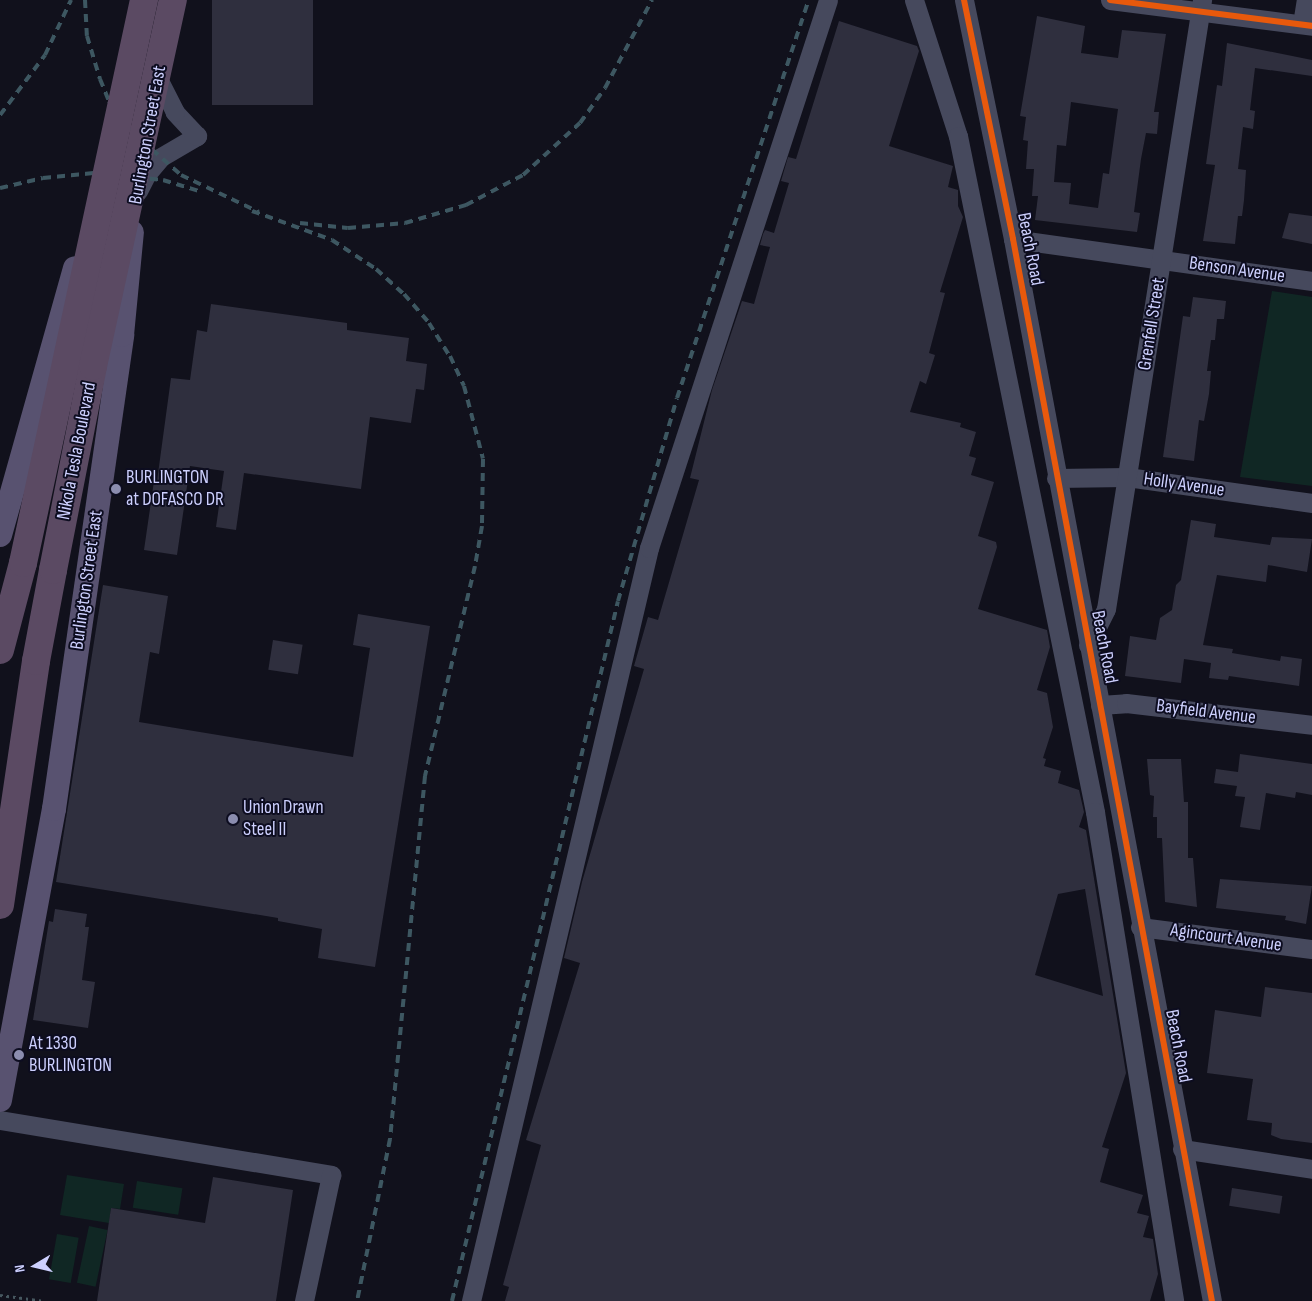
<!DOCTYPE html>
<style>
body{margin:0}
#map{position:relative;width:1312px;height:1301px;overflow:hidden;background:#11111c;font-family:"Sofia Sans Condensed",sans-serif}
div>[style]{position:absolute}
.green>*{inset:0;background:#102724;transform-origin:0 0}
.building>*{inset:0;background:#2f2f3e;transform-origin:0 0}
.path>*{height:3px;margin-top:-1.5px;transform-origin:0;background:repeating-linear-gradient(90deg,#46575f 0 2.5px,transparent 0 6.5px)}
.minor>*{height:19px;margin:-9.5px;padding:0 9.5px;transform-origin:9.5px;border-radius:9.5px;background:#46495d}
.major>*{height:24px;margin:-12px;padding:0 12px;transform-origin:12px;border-radius:12px;background:#585270}
.highway>*{height:28px;margin:-14px;padding:0 14px;transform-origin:14px;border-radius:14px;background:#5b4a63}
.rail>*{height:4px;margin-top:-2px;transform-origin:0;background:repeating-linear-gradient(90deg,#3d5761 0 8px,transparent 0 14px)}
.highway-bridge>*{height:28px;margin:-14px;padding:0 14px;transform-origin:14px;border-radius:14px;background:#5b4a63}
.cycleway>*{height:6px;margin:-3px;padding:0 3px;transform-origin:3px;border-radius:3px;background:#e8590c}
.dots>*{width:14px;height:14px;translate:-50% -50%;box-sizing:border-box;border:2px solid #0d0d20;border-radius:50%}
span{translate:-50% -50%;white-space:nowrap;text-align:center;line-height:1.15;-webkit-text-stroke:4px #0d0d20;paint-order:stroke}
.street-label{font-size:19px;color:#cdd0fe}
.poi-label{font-size:19px;color:#cdd0fe}
.left{translate:0 -50%;text-align:left}
.north{position:absolute;left:10px;top:1241px;width:50px;height:50px;-webkit-text-stroke:4px #0d0d20;paint-order:stroke;rotate:261deg;font-size:14px;font-weight:700;line-height:20px;text-align:center;color:#cdd0fe}
.north::after{content:'';display:block;margin:auto;width:18px;height:22px;background:#cdd0fe;clip-path:polygon(50% 0,100% 100%,50% 72%,0 100%)}
</style>
<div id="map">
<div class="green">
<i style="clip-path:polygon(1272px 291px,1312px 297px,1312px 486px,1240px 477px)"></i>
<i style="clip-path:polygon(67px 1175px,124px 1184px,120px 1209px,111px 1208px,109px 1223px,60px 1215px)"></i>
<i style="left:137px;top:1181px;width:46px;height:27px;rotate:9deg"></i>
<i style="left:89px;top:1226px;width:19px;height:58px;rotate:12deg"></i>
<i style="left:57px;top:1234px;width:22px;height:46px;rotate:10deg"></i>
</div>
<div class="building">
<i style="left:212px;top:0;width:101px;height:105px"></i>
<i style="clip-path:polygon(evenodd,1037px 16px,1085px 26px,1081px 53px,1118px 58px,1122px 30px,1166px 34px,1154px 112px,1159px 112px,1157px 134px,1146px 133px,1141px 159px,1134px 212px,1140px 213px,1137px 232px,1035px 220px,1038px 196px,1032px 196px,1034px 169px,1026px 169px,1028px 141px,1023px 140px,1026px 117px,1020px 116px,1037px 16px,1071px 102px,1118px 109px,1109px 174px,1103px 173px,1098px 208px,1069px 204px,1071px 183px,1054px 182px,1057px 145px,1066px 146px,1071px 102px)"></i>
<i style="clip-path:polygon(evenodd,839px 21px,917px 46px,919px 51px,889px 146px,953px 166px,948px 187px,958px 190px,958px 206px,963px 217px,940px 292px,945px 293px,929px 353px,935px 355px,926px 384px,920px 381px,910px 412px,961px 423px,960px 427px,976px 432px,969px 456px,976px 458px,971px 475px,994px 482px,978px 536px,996px 542px,997px 547px,978px 609px,1047px 630px,1050px 647px,1037px 690px,1047px 693px,1053px 727px,1043px 758px,1046px 759px,1044px 766px,1061px 771px,1058px 783px,1079px 790px,1084px 812px,1079px 827px,1086px 830px,1126px 1073px,1102px 1147px,1109px 1149px,1100px 1182px,1143px 1195px,1137px 1213px,1149px 1216px,1143px 1237px,1153px 1239px,1158px 1274px,1150px 1301px,505px 1301px,509px 1287px,503px 1285px,541px 1145px,526px 1140px,580px 963px,564px 958px,582px 882px,644px 669px,634px 666px,648px 617px,658px 620px,699px 480px,690px 478px,712px 390px,742px 301px,754px 304px,770px 247px,760px 245px,763px 234px,765px 230px,774px 233px,789px 183px,781px 181px,788px 157px,796px 159px,839px 21px,1085px 889px,1103px 996px,1035px 975px,1058px 894px,1085px 889px)"></i>
<i style="clip-path:polygon(1227px 43px,1312px 60px,1312px 76px,1255px 68px,1250px 110px,1255px 111px,1253px 129px,1243px 127px,1238px 169px,1246px 170px,1244px 200px,1242px 216px,1238px 216px,1235px 244px,1203px 241px,1215px 165px,1206px 164px,1217px 85px,1222px 86px)"></i>
<i style="clip-path:polygon(1289px 213px,1312px 216px,1312px 244px,1282px 238px)"></i>
<i style="clip-path:polygon(1193px 297px,1226px 301px,1224px 319px,1217px 319px,1215px 340px,1211px 340px,1207px 371px,1211px 371px,1209px 394px,1204px 421px,1199px 420px,1194px 461px,1163px 457px,1183px 316px,1190px 317px)"></i>
<i style="clip-path:polygon(211px 304px,347px 323px,347px 330px,409px 338px,406px 361px,427px 364px,424px 390px,416px 389px,411px 423px,370px 417px,361px 489px,244px 473px,236px 530px,216px 527px,224px 471px,190px 466px,177px 555px,144px 550px,154px 481px,157px 481px,171px 378px,190px 380px,197px 330px,207px 332px)"></i>
<i style="clip-path:polygon(1191px 520px,1216px 524px,1214px 537px,1270px 545px,1272px 537px,1312px 539px,1307px 572px,1268px 565px,1266px 582px,1217px 575px,1203px 645px,1233px 649px,1232px 653px,1280px 661px,1281px 656px,1302px 659px,1299px 686px,1229px 676px,1228px 680px,1209px 678px,1211px 663px,1184px 659px,1181px 683px,1125px 676px,1130px 636px,1156px 640px,1160px 618px,1172px 610px,1176px 585px,1181px 580px)"></i>
<i style="clip-path:polygon(103px 585px,168px 596px,159px 654px,150px 652px,139px 722px,353px 757px,370px 648px,353px 645px,358px 614px,430px 626px,375px 967px,318px 958px,322px 929px,278px 921px,278px 918px,56px 882px)"></i>
<i style="left:273px;top:640px;width:30px;height:30px;rotate:9deg"></i>
<i style="clip-path:polygon(1240px 754px,1312px 764px,1312px 795px,1296px 792px,1295px 798px,1266px 793px,1260px 830px,1240px 827px,1245px 797px,1235px 796px,1237px 786px,1214px 783px,1216px 769px,1238px 772px)"></i>
<i style="clip-path:polygon(1147px 759px,1181px 759px,1184px 802px,1188px 802px,1188px 858px,1193px 858px,1197px 907px,1165px 902px,1162px 838px,1157px 838px,1157px 817px,1153px 817px,1154px 796px,1150px 795px)"></i>
<i style="clip-path:polygon(1220px 879px,1312px 886px,1306px 924px,1285px 920px,1286px 916px,1216px 908px)"></i>
<i style="clip-path:polygon(55px 909px,87px 914px,85px 927px,89px 927px,82px 980px,95px 982px,88px 1028px,33px 1020px,49px 921px,53px 922px)"></i>
<i style="clip-path:polygon(1265px 987px,1312px 993px,1312px 1143px,1281px 1139px,1271px 1135px,1272px 1123px,1247px 1120px,1253px 1079px,1207px 1073px,1215px 1010px,1261px 1017px)"></i>
<i style="clip-path:polygon(213px 1177px,293px 1190px,276px 1301px,97px 1301px,111px 1208px,205px 1223px)"></i>
<i style="left:1232px;top:1188px;width:51px;height:18px;rotate:9deg"></i>
</div>
<div class="path">
<i style="left:0;top:1295px;width:45px;rotate:7.6deg"></i>
</div>
<div class="minor">
<i style="left:914px;top:0;width:143px;rotate:72.1deg"></i>
<i style="left:958px;top:136px;width:690px;rotate:78.54deg"></i>
<i style="left:1095px;top:812px;width:495px;rotate:80.8deg"></i>
<i style="left:964px;top:0;width:244px;rotate:78.4deg"></i>
<i style="left:1013px;top:239px;width:1080px;rotate:79.39deg"></i>
<i style="left:1110px;top:0;width:204px;rotate:7.3deg"></i>
<i style="left:1302px;top:24px;width:24px;rotate:-81deg"></i>
<i style="left:138px;top:191px;width:18px;rotate:-63deg"></i>
<i style="left:146px;top:175px;width:23px;rotate:-50deg"></i>
<i style="left:161px;top:157px;width:42px;rotate:-30.3deg"></i>
<i style="left:197px;top:136px;width:33px;rotate:-133deg"></i>
<i style="left:175px;top:112px;width:37px;rotate:-117deg"></i>
<i style="left:1013px;top:239px;width:302px;rotate:8deg"></i>
<i style="left:1056px;top:478px;width:71px;rotate:-0.8deg"></i>
<i style="left:1127px;top:477px;width:187px;rotate:8deg"></i>
<i style="left:1088px;top:645px;width:40px;rotate:-63.4deg"></i>
<i style="left:1106px;top:609px;width:617px;rotate:-81.04deg"></i>
<i style="left:1100px;top:705px;width:26px;rotate:-4deg"></i>
<i style="left:1126px;top:703px;width:187px;rotate:6.7deg"></i>
<i style="left:1140px;top:927px;width:173px;rotate:7.3deg"></i>
<i style="left:0;top:1120px;width:336px;rotate:9.4deg"></i>
<i style="left:331px;top:1175px;width:129px;rotate:102.1deg"></i>
<i style="left:1182px;top:1149px;width:132px;rotate:8.7deg"></i>
<i style="left:471px;top:1301px;width:774px;rotate:-76.7deg"></i>
<i style="left:649px;top:548px;width:576px;rotate:-71.91deg"></i>
</div>
<div class="major">
<i style="left:0;top:535px;width:277px;rotate:-74.3deg"></i>
<i style="left:0;top:1100px;width:296px;rotate:-79.5deg"></i>
<i style="left:54px;top:809px;width:479px;rotate:-81.8deg"></i>
<i style="left:122px;top:335px;width:103px;rotate:-84.5deg"></i>
</div>
<div class="highway">
<i style="left:0;top:650px;width:90px;rotate:-75.2deg"></i>
<i style="left:0;top:905px;width:247px;rotate:-81.6deg"></i>
<i style="left:36px;top:661px;width:93px;rotate:-79.4deg"></i>
</div>
<div class="rail">
<i style="left:85px;top:0;width:36px;rotate:87deg"></i>
<i style="left:87px;top:36px;width:45px;rotate:73.2deg"></i>
<i style="left:100px;top:79px;width:24px;rotate:68deg"></i>
<i style="left:109px;top:101px;width:37px;rotate:54deg"></i>
<i style="left:131px;top:131px;width:67px;rotate:41.3deg"></i>
<i style="left:181px;top:175px;width:86px;rotate:25.4deg"></i>
<i style="left:0;top:115px;width:75px;rotate:-53.1deg"></i>
<i style="left:45px;top:55px;width:61px;rotate:-64.7deg"></i>
<i style="left:0;top:188px;width:44px;rotate:-13.1deg"></i>
<i style="left:43px;top:178px;width:51px;rotate:-5.6deg"></i>
<i style="left:94px;top:173px;width:69px;rotate:5.8deg"></i>
<i style="left:163px;top:180px;width:38px;rotate:17deg"></i>
<i style="left:252px;top:211px;width:85px;rotate:19.9deg"></i>
<i style="left:332px;top:240px;width:53px;rotate:33.4deg"></i>
<i style="left:376px;top:269px;width:38px;rotate:42deg"></i>
<i style="left:404px;top:294px;width:38px;rotate:49deg"></i>
<i style="left:429px;top:323px;width:39px;rotate:58deg"></i>
<i style="left:450px;top:356px;width:33px;rotate:65deg"></i>
<i style="left:464px;top:386px;width:75px;rotate:75.4deg"></i>
<i style="left:483px;top:459px;width:67px;rotate:90.9deg"></i>
<i style="left:482px;top:526px;width:41px;rotate:99.9deg"></i>
<i style="left:475px;top:566px;width:216px;rotate:103.4deg"></i>
<i style="left:425px;top:776px;width:365px;rotate:95.5deg"></i>
<i style="left:390px;top:1139px;width:165px;rotate:101.5deg"></i>
<i style="left:300px;top:223px;width:48px;rotate:5.9deg"></i>
<i style="left:348px;top:228px;width:57px;rotate:-5deg"></i>
<i style="left:405px;top:223px;width:64px;rotate:-16.4deg"></i>
<i style="left:466px;top:205px;width:64px;rotate:-27.8deg"></i>
<i style="left:523px;top:175px;width:77px;rotate:-42.4deg"></i>
<i style="left:580px;top:123px;width:43px;rotate:-54.5deg"></i>
<i style="left:605px;top:88px;width:100px;rotate:-61.9deg"></i>
<i style="left:452px;top:1301px;width:719px;rotate:-76.66deg"></i>
<i style="left:618px;top:601px;width:211px;rotate:-73.8deg"></i>
<i style="left:677px;top:398px;width:419px;rotate:-71.7deg"></i>
</div>
<div class="highway-bridge">
<i style="left:23px;top:563px;width:576px;rotate:-77.87deg"></i>
<i style="left:53px;top:570px;width:208px;rotate:-78.9deg"></i>
<i style="left:93px;top:366px;width:375px;rotate:-77.7deg"></i>
</div>
<div class="cycleway">
<i style="left:964px;top:0;width:244px;rotate:78.4deg"></i>
<i style="left:1013px;top:239px;width:1080px;rotate:79.39deg"></i>
<i style="left:1110px;top:0;width:204px;rotate:7.3deg"></i>
</div>
<div class="dots">
<i style="left:116px;top:489px;background:#8b8daf"></i>
<i style="left:233px;top:819px;background:#8b8daf"></i>
<i style="left:19px;top:1055px;background:#8b8daf"></i>
</div>
<div class="street-label">
<span style="left:148px;top:135px;rotate:-80deg">Burlington Street East</span>
<span style="left:1030px;top:249px;rotate:79deg">Beach Road</span>
<span style="left:1237px;top:270px;rotate:8deg">Benson Avenue</span>
<span style="left:1152px;top:324px;rotate:-81deg">Grenfell Street</span>
<span style="left:77px;top:451px;rotate:-79deg">Nikola Tesla Boulevard</span>
<span style="left:1184px;top:485px;rotate:8deg">Holly Avenue</span>
<span style="left:87px;top:580px;rotate:-82deg">Burlington Street East</span>
<span style="left:1104px;top:647px;rotate:79deg">Beach Road</span>
<span style="left:1206px;top:712px;rotate:7deg">Bayfield Avenue</span>
<span style="left:1226px;top:938px;rotate:8deg">Agincourt Avenue</span>
<span style="left:1178px;top:1046px;rotate:79deg">Beach Road</span>
</div>
<div class="poi-label">
<span class="left" style="left:126px;top:489px">BURLINGTON<br>at DOFASCO DR</span>
<span class="left" style="left:243px;top:819px">Union Drawn<br>Steel II</span>
<span class="left" style="left:29px;top:1055px">At 1330<br>BURLINGTON</span>
</div>
<div class="north">N</div>
</div>
